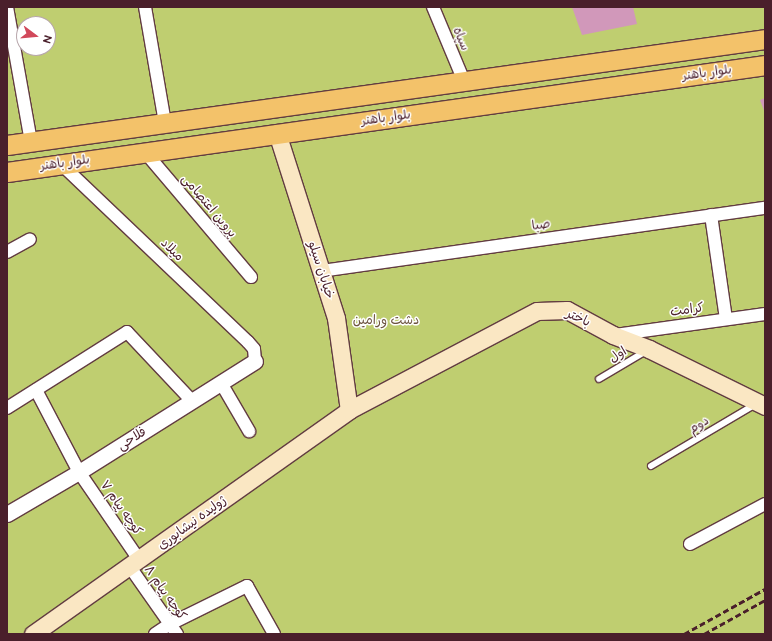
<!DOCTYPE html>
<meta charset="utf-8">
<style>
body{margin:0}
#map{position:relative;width:772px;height:641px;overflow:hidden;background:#ebe0be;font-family:"Balsamiq Sans","Playpen Sans Arabic",sans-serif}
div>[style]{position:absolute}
.green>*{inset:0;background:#bfce70}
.building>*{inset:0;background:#d198ba}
.roads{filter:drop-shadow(1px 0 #623c41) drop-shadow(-1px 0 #623c41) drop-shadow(0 1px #623c41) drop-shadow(0 -1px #623c41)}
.service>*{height:6px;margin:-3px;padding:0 3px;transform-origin:3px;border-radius:3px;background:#fff}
.minor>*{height:12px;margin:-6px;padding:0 6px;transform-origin:6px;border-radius:6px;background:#fff}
.tertiary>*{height:15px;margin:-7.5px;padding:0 7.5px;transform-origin:7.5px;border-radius:7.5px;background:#fff}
.secondary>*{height:17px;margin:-8.5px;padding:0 8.5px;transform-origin:8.5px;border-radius:8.5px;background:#fae7c3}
.primary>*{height:19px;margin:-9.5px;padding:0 9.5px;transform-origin:9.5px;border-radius:9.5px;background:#f3c26a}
.rail>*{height:3px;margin-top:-1.5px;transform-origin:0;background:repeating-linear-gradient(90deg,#4a1f2b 0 6px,transparent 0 9px)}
span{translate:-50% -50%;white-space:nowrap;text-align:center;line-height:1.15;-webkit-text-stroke:3px #fff;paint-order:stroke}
.street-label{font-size:13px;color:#4a1f2b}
.park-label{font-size:13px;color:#6d5440}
.frame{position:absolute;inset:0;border:8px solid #4a1f2b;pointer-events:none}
.north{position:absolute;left:16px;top:16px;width:40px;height:40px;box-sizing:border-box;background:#fff;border:1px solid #b7a5aa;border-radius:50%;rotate:106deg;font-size:11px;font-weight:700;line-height:16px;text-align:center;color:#4a1f2b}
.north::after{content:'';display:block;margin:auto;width:14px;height:18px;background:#d1495b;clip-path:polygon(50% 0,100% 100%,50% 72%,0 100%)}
</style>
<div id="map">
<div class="green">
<i style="clip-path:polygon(evenodd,7px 7px,765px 7px,765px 634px,7px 634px,7px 7px,24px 24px,48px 24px,48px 48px,24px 48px,24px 24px)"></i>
</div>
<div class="building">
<i style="clip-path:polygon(572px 7px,633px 7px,637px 24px,582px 35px)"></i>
<i style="clip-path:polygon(765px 98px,765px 113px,760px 100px)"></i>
</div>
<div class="roads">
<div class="service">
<i style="left:599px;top:379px;width:55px;rotate:-30.8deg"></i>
<i style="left:651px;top:466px;width:122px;rotate:-30.6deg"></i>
</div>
<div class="minor">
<i style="left:7px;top:7px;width:137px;rotate:79.9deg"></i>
<i style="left:145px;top:7px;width:118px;rotate:80.2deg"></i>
<i style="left:433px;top:7px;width:80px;rotate:67.3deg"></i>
<i style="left:145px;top:152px;width:164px;rotate:49.7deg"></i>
<i style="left:61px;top:164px;width:258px;rotate:43.6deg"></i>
<i style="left:248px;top:342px;width:9px;rotate:49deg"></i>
<i style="left:254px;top:349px;width:12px;rotate:85deg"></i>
<i style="left:711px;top:215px;width:105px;rotate:81.8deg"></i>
<i style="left:7px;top:252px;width:26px;rotate:-29deg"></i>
<i style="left:321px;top:271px;width:448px;rotate:-8.1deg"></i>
<i style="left:614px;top:335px;width:152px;rotate:-7.9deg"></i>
<i style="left:221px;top:383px;width:56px;rotate:59.7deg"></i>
<i style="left:36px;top:390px;width:93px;rotate:62.3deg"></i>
<i style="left:79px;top:472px;width:108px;rotate:55.6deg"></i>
<i style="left:7px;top:408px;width:142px;rotate:-32.3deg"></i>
<i style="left:127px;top:332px;width:95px;rotate:46.7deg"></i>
<i style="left:690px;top:544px;width:85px;rotate:-28.1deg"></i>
<i style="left:130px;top:567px;width:82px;rotate:55deg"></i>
<i style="left:155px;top:634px;width:18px;rotate:-34deg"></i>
<i style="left:170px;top:624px;width:86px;rotate:-26.3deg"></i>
<i style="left:247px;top:586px;width:55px;rotate:60.6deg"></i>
</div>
<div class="tertiary">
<i style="left:7px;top:514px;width:83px;rotate:-30.3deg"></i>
<i style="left:79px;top:472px;width:208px;rotate:-32.2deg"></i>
</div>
<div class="secondary">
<i style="left:277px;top:133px;width:194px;rotate:72.3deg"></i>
<i style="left:336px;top:318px;width:93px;rotate:82deg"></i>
<i style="left:33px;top:634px;width:387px;rotate:-35.3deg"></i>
<i style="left:349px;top:410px;width:212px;rotate:-27.8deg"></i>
<i style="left:537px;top:311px;width:30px;rotate:-2deg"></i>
<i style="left:567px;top:310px;width:52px;rotate:28.5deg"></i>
<i style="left:613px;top:335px;width:39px;rotate:21deg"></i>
<i style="left:649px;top:349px;width:129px;rotate:26.2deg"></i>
</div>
<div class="primary">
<i style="left:7px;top:145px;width:765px;rotate:-7.96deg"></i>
<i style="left:7px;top:172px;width:766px;rotate:-8.03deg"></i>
</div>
</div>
<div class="rail">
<i style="left:684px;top:634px;width:93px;rotate:-29.1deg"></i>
<i style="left:704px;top:634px;width:70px;rotate:-29.1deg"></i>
</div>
<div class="street-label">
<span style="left:461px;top:39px;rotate:67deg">سپاه</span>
<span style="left:707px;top:73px;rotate:-8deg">بلوار باهنر</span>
<span style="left:386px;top:118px;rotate:-8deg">بلوار باهنر</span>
<span style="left:65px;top:163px;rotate:-8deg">بلوار باهنر</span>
<span style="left:209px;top:206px;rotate:50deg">پروین اعتصامی</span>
<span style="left:541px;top:225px;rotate:-8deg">صبا</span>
<span style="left:172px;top:250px;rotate:44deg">میلاد</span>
<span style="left:321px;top:270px;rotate:72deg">خیابان سیلو</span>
<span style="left:687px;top:310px;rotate:-8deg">کرامت</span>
<span style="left:578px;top:318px;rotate:24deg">باختر</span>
<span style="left:618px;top:355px;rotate:-32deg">اول</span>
<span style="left:699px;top:425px;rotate:-31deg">دوم</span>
<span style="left:132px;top:439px;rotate:-32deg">فلاحی</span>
<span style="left:121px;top:508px;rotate:55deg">کوچه پیام ۷</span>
<span style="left:192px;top:523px;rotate:-36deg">ژولیده نیشابوری</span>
<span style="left:165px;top:593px;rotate:55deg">کوچه پیام ۸</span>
</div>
<div class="park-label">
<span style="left:386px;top:320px">دشت ورامین</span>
</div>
<div class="frame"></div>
<div class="north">N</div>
</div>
